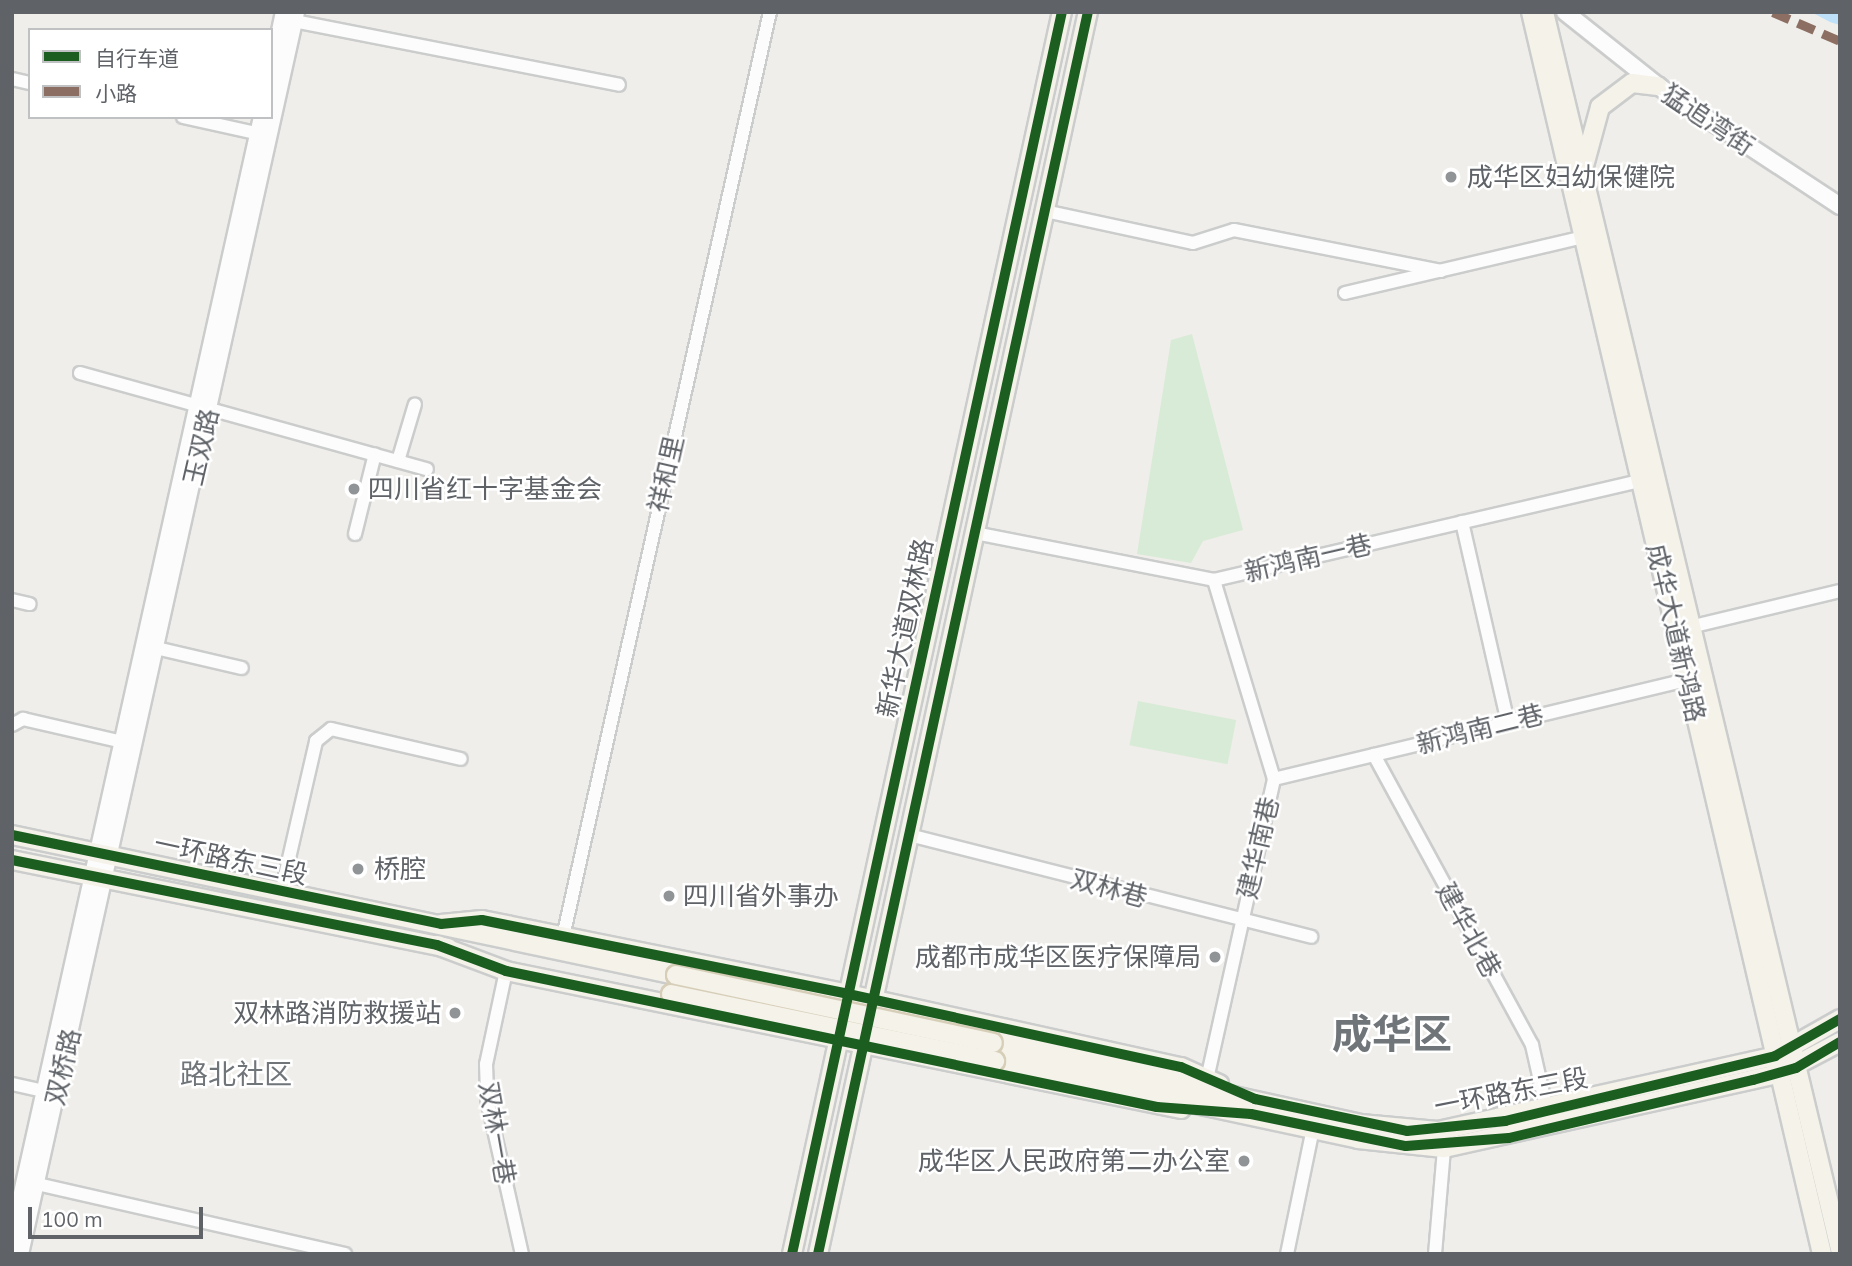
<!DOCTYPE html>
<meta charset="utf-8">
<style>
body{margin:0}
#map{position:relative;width:1852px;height:1266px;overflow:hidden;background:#efeeea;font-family:Mulish,"Noto Sans SC",sans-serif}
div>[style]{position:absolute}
.green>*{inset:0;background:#d8ebd6;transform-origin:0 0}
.water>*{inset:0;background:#bfe0f9}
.roads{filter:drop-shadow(2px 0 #cbcccc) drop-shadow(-2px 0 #cbcccc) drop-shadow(0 2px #cbcccc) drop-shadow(0 -2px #cbcccc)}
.street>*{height:12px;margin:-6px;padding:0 6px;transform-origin:6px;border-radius:6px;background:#fdfcfc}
.secondary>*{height:16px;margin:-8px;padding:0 8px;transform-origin:8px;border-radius:8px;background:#fdfcfc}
.primary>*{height:18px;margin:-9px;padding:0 9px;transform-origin:9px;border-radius:9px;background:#f4f2e9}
.bridges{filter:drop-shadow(2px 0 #d7ceb8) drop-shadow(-2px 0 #d7ceb8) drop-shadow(0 2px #d7ceb8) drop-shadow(0 -2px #d7ceb8)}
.primary-bridge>*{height:18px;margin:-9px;padding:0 9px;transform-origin:9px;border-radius:9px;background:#f4f2e9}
.quiet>*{height:9px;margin-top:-4.5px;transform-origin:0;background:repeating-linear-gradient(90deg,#8d6e63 0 18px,transparent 0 27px)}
.cycleway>*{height:10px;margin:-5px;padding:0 5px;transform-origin:5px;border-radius:5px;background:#1b5e20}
.dots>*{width:19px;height:19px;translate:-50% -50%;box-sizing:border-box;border:4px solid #fff;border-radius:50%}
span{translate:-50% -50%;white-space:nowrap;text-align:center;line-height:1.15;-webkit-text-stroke:5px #fff;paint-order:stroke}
.street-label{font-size:26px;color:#5f6368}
.poi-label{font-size:26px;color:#5f6368}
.left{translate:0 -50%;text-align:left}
.right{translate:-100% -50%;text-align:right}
.neighbourhood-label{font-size:28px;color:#70757a}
.town-label{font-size:40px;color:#70757a;font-weight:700}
.frame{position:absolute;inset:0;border:14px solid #5f6368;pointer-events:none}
.legend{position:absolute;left:28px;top:28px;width:245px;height:91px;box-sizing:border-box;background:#fff;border:2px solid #bfc1c3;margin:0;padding:9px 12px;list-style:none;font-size:21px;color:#5f6368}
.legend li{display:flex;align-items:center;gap:14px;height:35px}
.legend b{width:35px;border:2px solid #bfc1c3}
.scale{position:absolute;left:28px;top:1207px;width:175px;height:32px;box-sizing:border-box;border:4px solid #5f6368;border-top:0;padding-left:9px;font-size:21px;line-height:24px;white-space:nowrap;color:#5f6368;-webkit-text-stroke:5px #fff;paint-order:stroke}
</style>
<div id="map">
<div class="green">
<i style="clip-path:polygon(1192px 334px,1243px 530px,1203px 541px,1191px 563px,1137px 554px,1171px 340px)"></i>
<i style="left:1138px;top:701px;width:100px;height:45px;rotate:11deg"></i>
</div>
<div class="water">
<i style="clip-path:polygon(1811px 12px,1840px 12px,1840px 25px,1830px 22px)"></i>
</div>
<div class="roads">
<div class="street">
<i style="left:294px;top:21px;width:331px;rotate:11.1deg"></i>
<i style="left:12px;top:79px;width:18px;rotate:13deg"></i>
<i style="left:183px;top:117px;width:84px;rotate:12.4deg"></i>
<i style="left:1045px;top:211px;width:151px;rotate:12.2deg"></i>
<i style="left:1193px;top:243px;width:43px;rotate:-17.6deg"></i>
<i style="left:1234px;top:230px;width:211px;rotate:11.2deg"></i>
<i style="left:1345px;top:293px;width:244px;rotate:-13.2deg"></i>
<i style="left:80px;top:373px;width:360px;rotate:15.5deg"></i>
<i style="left:398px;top:461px;width:59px;rotate:-73.4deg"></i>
<i style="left:1462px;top:522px;width:206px;rotate:77.1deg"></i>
<i style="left:975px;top:533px;width:244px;rotate:11.1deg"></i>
<i style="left:1214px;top:580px;width:437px;rotate:-13.1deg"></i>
<i style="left:355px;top:534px;width:82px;rotate:-76deg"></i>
<i style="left:12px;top:600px;width:18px;rotate:13deg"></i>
<i style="left:1690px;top:627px;width:154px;rotate:-13.5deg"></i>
<i style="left:156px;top:648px;width:88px;rotate:13.1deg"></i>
<i style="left:12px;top:725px;width:13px;rotate:-29deg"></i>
<i style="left:23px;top:719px;width:103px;rotate:13deg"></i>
<i style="left:1374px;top:755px;width:330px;rotate:61.4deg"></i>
<i style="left:1532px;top:1045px;width:68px;rotate:77.2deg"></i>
<i style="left:1274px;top:779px;width:425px;rotate:-13.5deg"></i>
<i style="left:909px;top:835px;width:415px;rotate:14.2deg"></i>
<i style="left:281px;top:893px;width:156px;rotate:-77deg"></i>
<i style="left:316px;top:741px;width:19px;rotate:-39deg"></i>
<i style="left:331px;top:729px;width:133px;rotate:13deg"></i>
<i style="left:563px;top:937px;width:948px;rotate:-77.39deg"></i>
<i style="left:506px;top:971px;width:95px;rotate:102.1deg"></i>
<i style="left:486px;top:1064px;width:35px;rotate:88deg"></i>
<i style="left:487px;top:1099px;width:159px;rotate:77.3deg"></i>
<i style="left:1207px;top:1079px;width:307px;rotate:-77.4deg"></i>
<i style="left:1274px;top:779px;width:208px;rotate:-106.8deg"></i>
<i style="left:12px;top:1084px;width:42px;rotate:12.4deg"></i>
<i style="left:37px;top:1184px;width:316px;rotate:12.8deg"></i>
<i style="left:1287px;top:1254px;width:129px;rotate:-78.3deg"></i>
<i style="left:1435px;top:1254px;width:106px;rotate:-85.1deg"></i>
</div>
<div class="secondary">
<i style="left:1565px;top:12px;width:119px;rotate:38.5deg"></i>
<i style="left:1658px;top:86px;width:218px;rotate:33.4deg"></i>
<i style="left:271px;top:74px;width:63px;rotate:-78.2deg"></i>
<i style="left:12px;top:1238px;width:1149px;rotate:-77.43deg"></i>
<i style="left:20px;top:1254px;width:1272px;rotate:-77.47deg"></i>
</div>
<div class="primary">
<i style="left:1531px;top:12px;width:1276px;rotate:76.81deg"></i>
<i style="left:1544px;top:12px;width:1272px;rotate:76.54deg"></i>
<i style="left:1584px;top:166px;width:61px;rotate:-74.8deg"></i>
<i style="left:1600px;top:107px;width:40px;rotate:-37deg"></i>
<i style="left:1632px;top:83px;width:26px;rotate:7deg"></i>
<i style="left:12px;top:835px;width:679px;rotate:11.91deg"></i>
<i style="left:12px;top:860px;width:445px;rotate:11.4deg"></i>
<i style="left:441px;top:924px;width:41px;rotate:-5.6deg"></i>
<i style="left:482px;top:920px;width:373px;rotate:11.4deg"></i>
<i style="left:848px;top:994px;width:341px;rotate:12.4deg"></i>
<i style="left:1181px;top:1067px;width:42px;rotate:24.1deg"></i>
<i style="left:437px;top:945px;width:74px;rotate:20.6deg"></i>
<i style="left:506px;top:971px;width:689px;rotate:11.55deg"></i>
<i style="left:993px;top:1043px;width:377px;rotate:12.4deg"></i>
<i style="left:1361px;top:1124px;width:77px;rotate:5.2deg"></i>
<i style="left:1438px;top:1131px;width:345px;rotate:-12.5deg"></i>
<i style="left:1775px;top:1056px;width:75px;rotate:-29.6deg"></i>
<i style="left:995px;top:1061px;width:371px;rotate:12.1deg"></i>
<i style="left:1358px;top:1139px;width:86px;rotate:6deg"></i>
<i style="left:1444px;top:1148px;width:343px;rotate:-12.5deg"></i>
<i style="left:1779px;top:1074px;width:69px;rotate:-27.7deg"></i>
<i style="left:792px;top:1254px;width:1271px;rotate:-77.74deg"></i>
<i style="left:818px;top:1254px;width:1271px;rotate:-77.74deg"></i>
</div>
</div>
<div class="bridges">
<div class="primary-bridge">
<i style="left:676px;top:975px;width:324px;rotate:12.1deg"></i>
<i style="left:671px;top:994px;width:331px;rotate:11.7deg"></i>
</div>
</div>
<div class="quiet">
<i style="left:1773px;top:12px;width:73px;rotate:23.4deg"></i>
</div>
<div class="cycleway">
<i style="left:12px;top:835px;width:438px;rotate:11.7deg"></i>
<i style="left:441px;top:924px;width:41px;rotate:-5.6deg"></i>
<i style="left:482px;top:920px;width:373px;rotate:11.4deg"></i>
<i style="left:848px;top:994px;width:341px;rotate:12.4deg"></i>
<i style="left:1181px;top:1067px;width:81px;rotate:23.4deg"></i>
<i style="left:1255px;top:1099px;width:155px;rotate:11.9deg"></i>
<i style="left:1407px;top:1131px;width:99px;rotate:-5.8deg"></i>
<i style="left:1505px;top:1121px;width:278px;rotate:-13.5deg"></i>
<i style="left:1775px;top:1056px;width:75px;rotate:-29.6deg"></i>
<i style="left:12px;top:860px;width:433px;rotate:11.3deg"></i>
<i style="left:437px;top:945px;width:74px;rotate:20.6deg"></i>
<i style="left:506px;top:971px;width:665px;rotate:11.8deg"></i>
<i style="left:1157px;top:1107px;width:94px;rotate:4.3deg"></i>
<i style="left:1251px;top:1114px;width:158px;rotate:11.7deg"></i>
<i style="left:1406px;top:1146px;width:103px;rotate:-4.4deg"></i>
<i style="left:1509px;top:1138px;width:251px;rotate:-13.4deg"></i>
<i style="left:1753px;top:1080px;width:45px;rotate:-15.6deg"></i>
<i style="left:1796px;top:1068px;width:51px;rotate:-30.6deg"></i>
<i style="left:792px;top:1254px;width:1271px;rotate:-77.74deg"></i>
<i style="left:818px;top:1254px;width:1271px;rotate:-77.74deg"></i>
</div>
<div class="dots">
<i style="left:1451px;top:177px;background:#919496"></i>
<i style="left:354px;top:489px;background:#919496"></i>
<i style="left:358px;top:869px;background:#919496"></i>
<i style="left:669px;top:896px;background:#919496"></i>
<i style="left:1215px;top:957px;background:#919496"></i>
<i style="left:455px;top:1013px;background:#919496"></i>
<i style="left:1244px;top:1161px;background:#919496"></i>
</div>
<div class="street-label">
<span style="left:1708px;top:120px;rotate:34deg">猛追湾街</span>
<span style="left:201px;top:447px;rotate:-77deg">玉双路</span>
<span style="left:666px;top:474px;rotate:-77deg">祥和里</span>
<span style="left:1308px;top:558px;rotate:-13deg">新鸿南一巷</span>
<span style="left:905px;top:628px;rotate:-78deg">新华大道双林路</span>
<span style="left:1676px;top:633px;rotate:77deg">成华大道新鸿路</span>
<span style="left:1480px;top:729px;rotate:-14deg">新鸿南二巷</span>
<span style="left:1258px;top:848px;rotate:-77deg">建华南巷</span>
<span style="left:231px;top:859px;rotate:12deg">一环路东三段</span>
<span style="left:1109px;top:888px;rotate:15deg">双林巷</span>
<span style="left:1469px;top:930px;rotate:61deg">建华北巷</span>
<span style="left:63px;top:1067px;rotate:-77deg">双桥路</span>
<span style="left:1511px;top:1092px;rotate:-11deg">一环路东三段</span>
<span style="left:497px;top:1133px;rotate:80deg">双林一巷</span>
</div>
<div class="poi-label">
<span class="left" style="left:1467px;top:177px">成华区妇幼保健院</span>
<span class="left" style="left:368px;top:489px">四川省红十字基金会</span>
<span class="left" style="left:374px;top:869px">桥腔</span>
<span class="left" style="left:683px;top:896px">四川省外事办</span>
<span class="right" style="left:1201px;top:957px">成都市成华区医疗保障局</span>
<span class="right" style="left:441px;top:1013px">双林路消防救援站</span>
<span class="right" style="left:1230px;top:1161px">成华区人民政府第二办公室</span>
</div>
<div class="neighbourhood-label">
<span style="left:236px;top:1074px">路北社区</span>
</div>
<div class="town-label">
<span style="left:1392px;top:1033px">成华区</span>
</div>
<div class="frame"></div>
<ul class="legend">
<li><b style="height:9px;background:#1b5e20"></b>自行车道</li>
<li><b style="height:9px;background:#8d6e63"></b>小路</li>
</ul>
<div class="scale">100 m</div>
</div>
